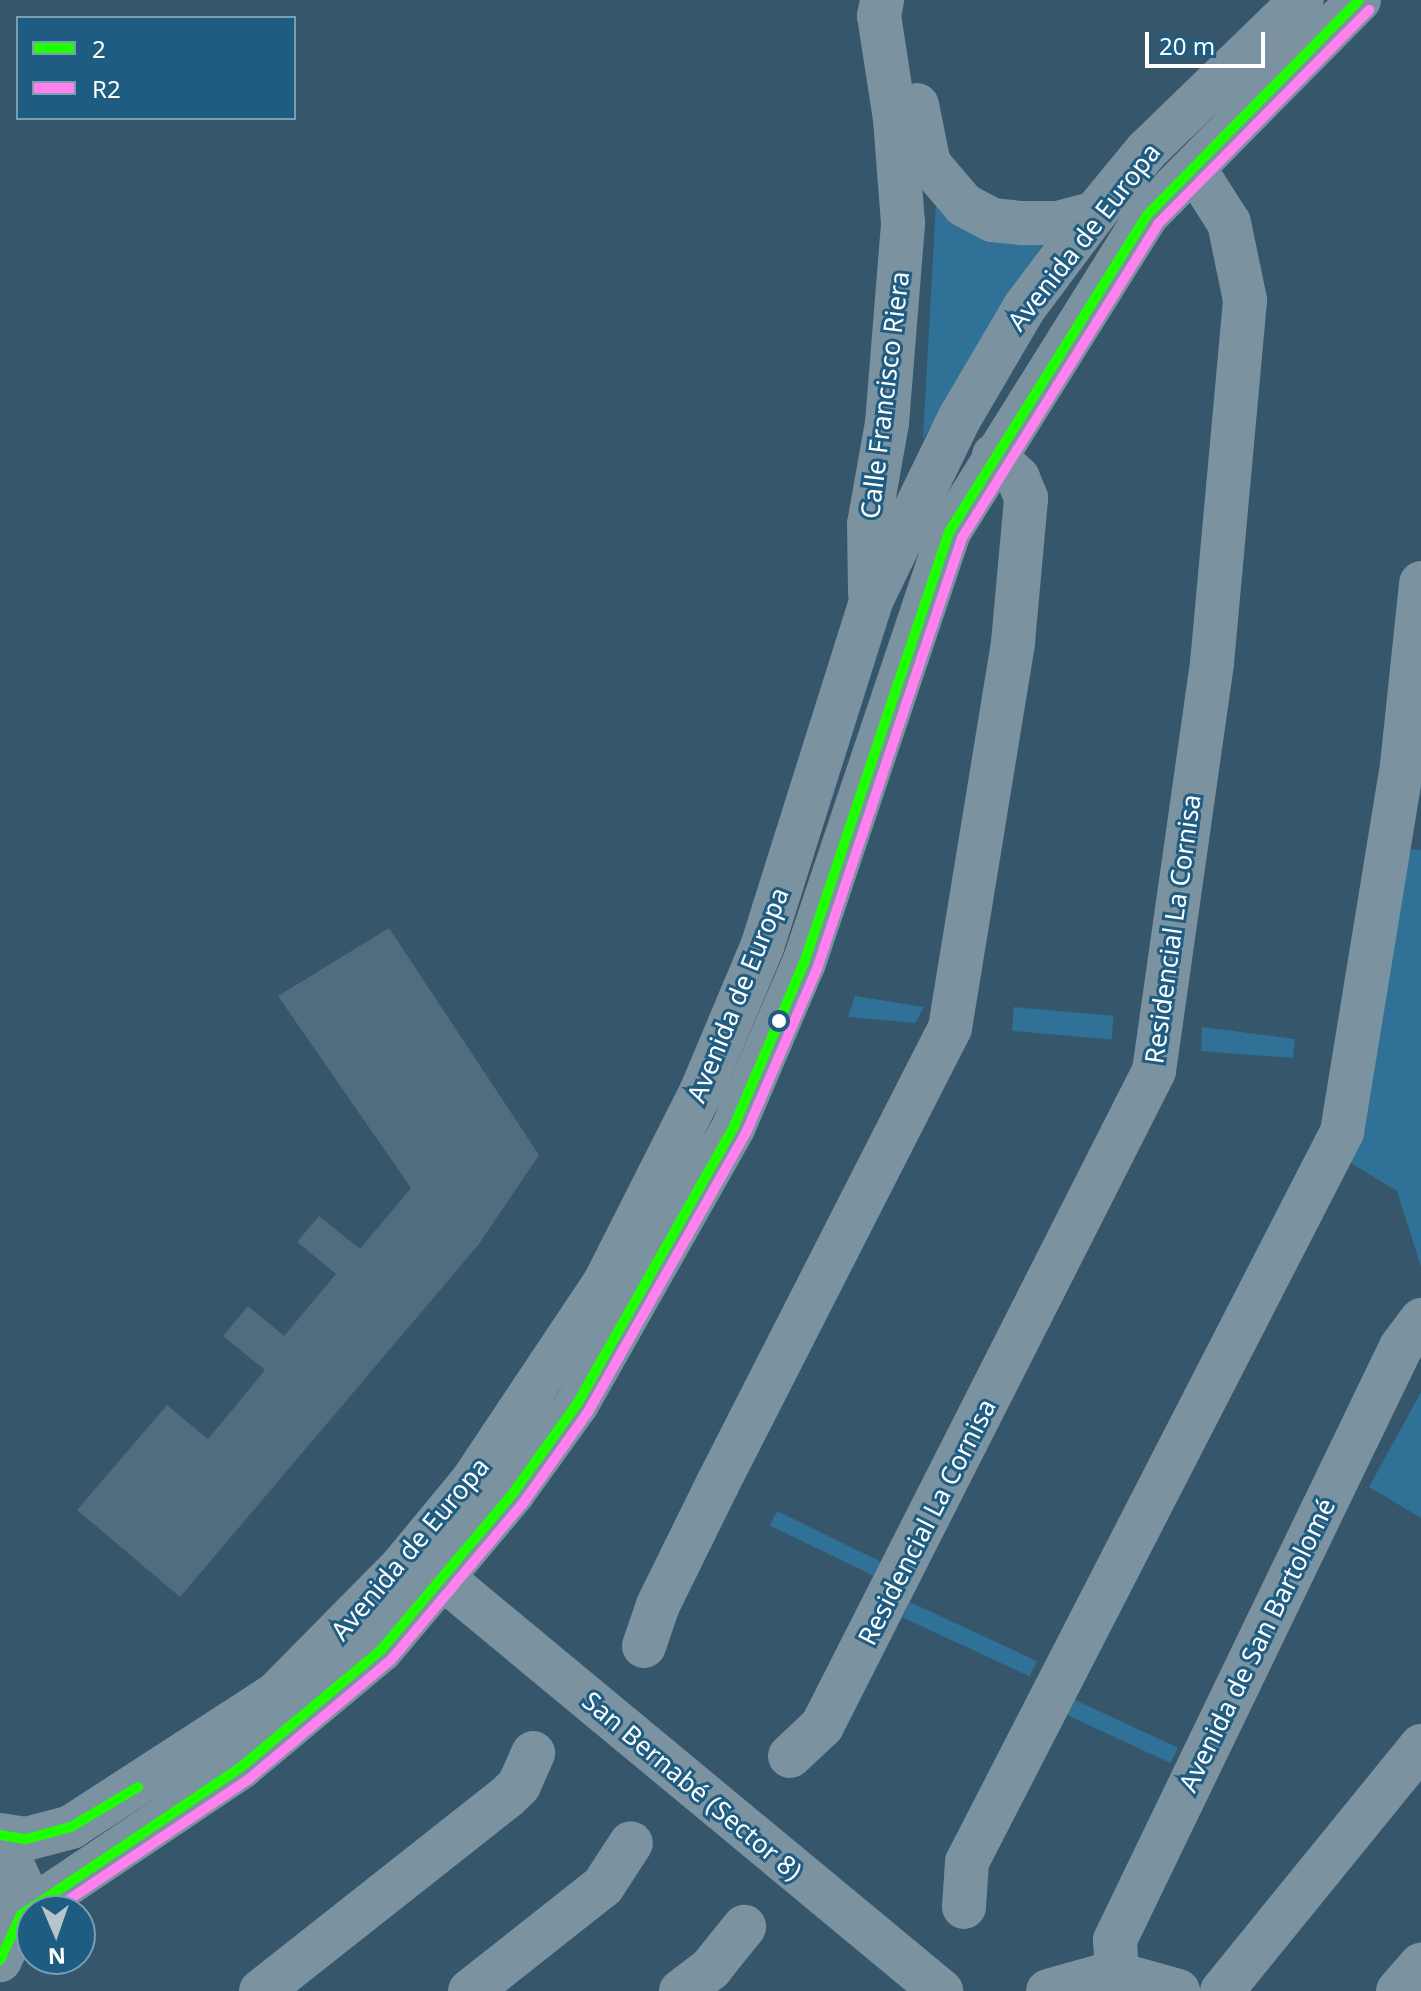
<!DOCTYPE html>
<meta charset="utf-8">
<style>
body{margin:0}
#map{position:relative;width:1421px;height:1991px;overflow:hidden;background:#35566b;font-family:"Noto Sans",sans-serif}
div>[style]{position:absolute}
.green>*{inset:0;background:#307197;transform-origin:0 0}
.building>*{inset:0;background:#516c7d}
.minor>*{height:44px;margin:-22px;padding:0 22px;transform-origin:22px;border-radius:22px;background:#7b92a1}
.bus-1>*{height:10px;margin:-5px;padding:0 5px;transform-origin:5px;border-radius:5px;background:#1eff00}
.bus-2>*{height:10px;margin:-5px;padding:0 5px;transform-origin:5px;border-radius:5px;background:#ff80ee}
.dots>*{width:22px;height:22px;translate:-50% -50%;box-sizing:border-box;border:4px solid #1f5c81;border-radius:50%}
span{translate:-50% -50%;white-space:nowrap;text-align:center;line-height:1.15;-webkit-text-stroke:6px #1f5c81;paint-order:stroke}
.street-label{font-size:26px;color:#fff}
.legend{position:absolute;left:16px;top:16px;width:280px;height:104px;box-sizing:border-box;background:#1f5c81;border:2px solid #799db3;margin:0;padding:10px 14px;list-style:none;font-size:24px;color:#fff}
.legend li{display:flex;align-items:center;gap:16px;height:40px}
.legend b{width:40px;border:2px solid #799db3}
.north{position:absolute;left:16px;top:1895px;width:80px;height:80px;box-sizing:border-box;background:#1f5c81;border:2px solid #799db3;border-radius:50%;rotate:178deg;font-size:22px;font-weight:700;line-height:32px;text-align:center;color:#fff}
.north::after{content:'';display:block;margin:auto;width:28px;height:36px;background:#b8c4cb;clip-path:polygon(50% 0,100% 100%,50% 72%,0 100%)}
.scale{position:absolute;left:1145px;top:32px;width:120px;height:36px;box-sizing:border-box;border:4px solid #fff;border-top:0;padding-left:10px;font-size:24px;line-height:28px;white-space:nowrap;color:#fff;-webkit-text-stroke:6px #1f5c81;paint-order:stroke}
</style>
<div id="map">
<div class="green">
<i style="clip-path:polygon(936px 202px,1045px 241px,923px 439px)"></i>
<i style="clip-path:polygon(1410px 849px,1421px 850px,1421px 1267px,1397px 1191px,1349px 1162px)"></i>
<i style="clip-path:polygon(855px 996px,924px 1007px,915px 1023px,848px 1017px)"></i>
<i style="left:1014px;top:1007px;width:100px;height:24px;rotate:5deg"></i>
<i style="clip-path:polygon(1202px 1027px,1295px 1039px,1293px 1058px,1201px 1051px)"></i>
<i style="clip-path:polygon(1421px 1392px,1421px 1518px,1369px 1487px)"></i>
<i style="left:777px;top:1511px;width:115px;height:16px;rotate:26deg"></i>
<i style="left:910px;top:1602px;width:140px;height:17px;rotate:25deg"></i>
<i style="left:1071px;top:1698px;width:118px;height:17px;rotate:25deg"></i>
</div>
<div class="building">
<i style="clip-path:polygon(389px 928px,539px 1155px,479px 1244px,180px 1597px,77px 1510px,167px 1405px,208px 1439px,265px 1370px,223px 1336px,248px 1306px,284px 1336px,336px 1274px,297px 1242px,319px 1216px,360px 1249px,411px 1188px,278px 996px)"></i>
</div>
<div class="minor">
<i style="left:917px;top:105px;width:60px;rotate:78.5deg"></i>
<i style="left:929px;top:164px;width:54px;rotate:49.5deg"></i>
<i style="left:964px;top:205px;width:32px;rotate:28deg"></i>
<i style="left:992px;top:220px;width:30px;rotate:6deg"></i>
<i style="left:1022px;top:223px;width:36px"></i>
<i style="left:1058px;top:223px;width:38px;rotate:-15deg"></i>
<i style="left:870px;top:593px;width:69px;rotate:-90.8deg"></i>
<i style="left:869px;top:524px;width:103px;rotate:-79.9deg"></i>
<i style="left:887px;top:423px;width:201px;rotate:-85.4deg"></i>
<i style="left:903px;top:223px;width:104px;rotate:-94.4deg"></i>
<i style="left:895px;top:119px;width:104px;rotate:-98.8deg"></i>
<i style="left:879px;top:16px;width:16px;rotate:-79deg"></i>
<i style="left:444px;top:1579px;width:646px;rotate:39.66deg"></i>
<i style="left:644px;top:1646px;width:43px;rotate:-71.1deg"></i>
<i style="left:658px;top:1605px;width:134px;rotate:-63.8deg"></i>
<i style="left:717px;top:1485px;width:513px;rotate:-62.99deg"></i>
<i style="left:950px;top:1028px;width:391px;rotate:-80.7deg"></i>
<i style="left:1013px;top:642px;width:145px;rotate:-84.8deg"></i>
<i style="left:1026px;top:498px;width:22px;rotate:-112deg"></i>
<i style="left:1018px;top:478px;width:33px;rotate:-137deg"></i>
<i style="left:790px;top:1756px;width:44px;rotate:-43.2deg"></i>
<i style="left:822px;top:1726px;width:734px;rotate:-63.12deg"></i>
<i style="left:1154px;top:1071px;width:412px;rotate:-81.9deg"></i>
<i style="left:1212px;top:663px;width:364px;rotate:-84.8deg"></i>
<i style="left:1245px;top:300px;width:79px;rotate:-101.7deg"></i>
<i style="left:1229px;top:223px;width:65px;rotate:-122.5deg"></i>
<i style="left:0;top:1835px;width:26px;rotate:9deg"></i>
<i style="left:26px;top:1839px;width:47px;rotate:-14.9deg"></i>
<i style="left:71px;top:1827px;width:244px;rotate:-33deg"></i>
<i style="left:276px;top:1694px;width:181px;rotate:-45.4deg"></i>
<i style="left:403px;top:1565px;width:110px;rotate:-50.5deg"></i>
<i style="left:473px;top:1480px;width:238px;rotate:-56.3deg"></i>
<i style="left:605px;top:1282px;width:213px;rotate:-63.2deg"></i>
<i style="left:701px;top:1092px;width:157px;rotate:-67.2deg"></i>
<i style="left:762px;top:947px;width:363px;rotate:-72.5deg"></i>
<i style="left:871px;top:601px;width:202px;rotate:-64.2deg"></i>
<i style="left:959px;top:419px;width:129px;rotate:-59.6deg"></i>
<i style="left:1024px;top:308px;width:119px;rotate:-53.2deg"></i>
<i style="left:1095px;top:213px;width:80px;rotate:-50.6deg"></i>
<i style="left:1146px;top:151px;width:217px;rotate:-44.1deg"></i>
<i style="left:0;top:1837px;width:54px;rotate:65.8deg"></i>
<i style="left:22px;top:1886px;width:29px;rotate:92deg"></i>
<i style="left:21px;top:1915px;width:50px;rotate:115deg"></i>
<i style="left:964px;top:1907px;width:45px;rotate:-86.2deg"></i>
<i style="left:967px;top:1862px;width:821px;rotate:-62.81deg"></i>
<i style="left:1342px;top:1132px;width:372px;rotate:-80.7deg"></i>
<i style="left:1402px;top:765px;width:183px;rotate:-84deg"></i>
<i style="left:21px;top:1915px;width:265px;rotate:-33.9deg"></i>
<i style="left:241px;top:1767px;width:182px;rotate:-39.9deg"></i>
<i style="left:381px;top:1650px;width:205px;rotate:-49.9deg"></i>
<i style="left:513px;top:1493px;width:110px;rotate:-54.3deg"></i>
<i style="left:577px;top:1404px;width:319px;rotate:-60.5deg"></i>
<i style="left:734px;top:1126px;width:177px;rotate:-66.8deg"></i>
<i style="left:804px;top:963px;width:455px;rotate:-71.4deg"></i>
<i style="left:949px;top:532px;width:374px;rotate:-58deg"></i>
<i style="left:1147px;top:215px;width:302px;rotate:-45.4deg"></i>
<i style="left:1117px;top:1977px;width:37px;rotate:-93deg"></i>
<i style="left:1115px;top:1940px;width:658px;rotate:-64.25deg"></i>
<i style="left:1401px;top:1347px;width:34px;rotate:-53deg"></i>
<i style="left:261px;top:1991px;width:313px;rotate:-38.3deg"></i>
<i style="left:507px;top:1797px;width:17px;rotate:-45deg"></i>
<i style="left:519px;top:1785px;width:35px;rotate:-66deg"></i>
<i style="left:470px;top:1991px;width:169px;rotate:-38.3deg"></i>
<i style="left:603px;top:1886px;width:51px;rotate:-56.9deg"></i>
<i style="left:681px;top:1991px;width:38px;rotate:-37deg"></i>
<i style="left:711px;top:1968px;width:53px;rotate:-51.2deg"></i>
<i style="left:1048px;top:1991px;width:52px;rotate:-15.6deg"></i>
<i style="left:1098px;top:1977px;width:30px"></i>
<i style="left:1128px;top:1977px;width:52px;rotate:15.6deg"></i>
<i style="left:1222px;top:1991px;width:316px;rotate:-50.9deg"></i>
<i style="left:1398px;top:1991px;width:35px;rotate:-49deg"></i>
</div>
<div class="bus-1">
<i style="left:0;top:1835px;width:26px;rotate:9deg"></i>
<i style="left:26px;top:1839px;width:47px;rotate:-14.9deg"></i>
<i style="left:71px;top:1827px;width:78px;rotate:-30.8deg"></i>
<i style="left:0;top:1960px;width:50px;rotate:-65deg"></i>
<i style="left:21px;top:1915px;width:265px;rotate:-33.9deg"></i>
<i style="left:241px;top:1767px;width:182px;rotate:-39.9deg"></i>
<i style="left:381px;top:1650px;width:205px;rotate:-49.9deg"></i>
<i style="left:513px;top:1493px;width:110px;rotate:-54.3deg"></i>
<i style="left:577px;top:1404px;width:319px;rotate:-60.5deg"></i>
<i style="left:734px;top:1126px;width:177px;rotate:-66.8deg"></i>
<i style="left:804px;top:963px;width:455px;rotate:-71.4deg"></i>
<i style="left:949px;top:532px;width:374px;rotate:-58deg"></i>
<i style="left:1147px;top:215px;width:302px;rotate:-45.4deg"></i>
</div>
<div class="bus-2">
<i style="left:52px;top:1911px;width:237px;rotate:-33.8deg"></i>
<i style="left:249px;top:1779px;width:185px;rotate:-40deg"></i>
<i style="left:391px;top:1660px;width:207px;rotate:-49.9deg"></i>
<i style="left:524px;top:1502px;width:110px;rotate:-54.6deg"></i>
<i style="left:588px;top:1412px;width:321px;rotate:-60.5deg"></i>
<i style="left:746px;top:1133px;width:179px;rotate:-66.6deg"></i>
<i style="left:817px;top:969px;width:455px;rotate:-71.4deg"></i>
<i style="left:962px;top:538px;width:370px;rotate:-58deg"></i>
<i style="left:1158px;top:224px;width:301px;rotate:-45.4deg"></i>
</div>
<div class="dots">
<i style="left:779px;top:1021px;background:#fff"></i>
</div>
<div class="street-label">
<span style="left:1084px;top:237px;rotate:-52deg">Avenida de Europa</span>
<span style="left:885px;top:395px;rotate:-83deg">Calle Francisco Riera</span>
<span style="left:1173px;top:929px;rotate:-82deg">Residencial La Cornisa</span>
<span style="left:738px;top:995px;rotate:-68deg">Avenida de Europa</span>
<span style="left:927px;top:1522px;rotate:-63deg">Residencial La Cornisa</span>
<span style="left:410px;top:1549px;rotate:-50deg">Avenida de Europa</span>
<span style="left:1257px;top:1645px;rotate:-64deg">Avenida de San Bartolomé</span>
<span style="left:692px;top:1786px;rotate:40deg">San Bernabé (Sector 8)</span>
</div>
<ul class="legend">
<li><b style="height:10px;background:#1eff00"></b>2</li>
<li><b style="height:10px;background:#ff80ee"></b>R2</li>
</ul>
<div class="north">N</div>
<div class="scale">20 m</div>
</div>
